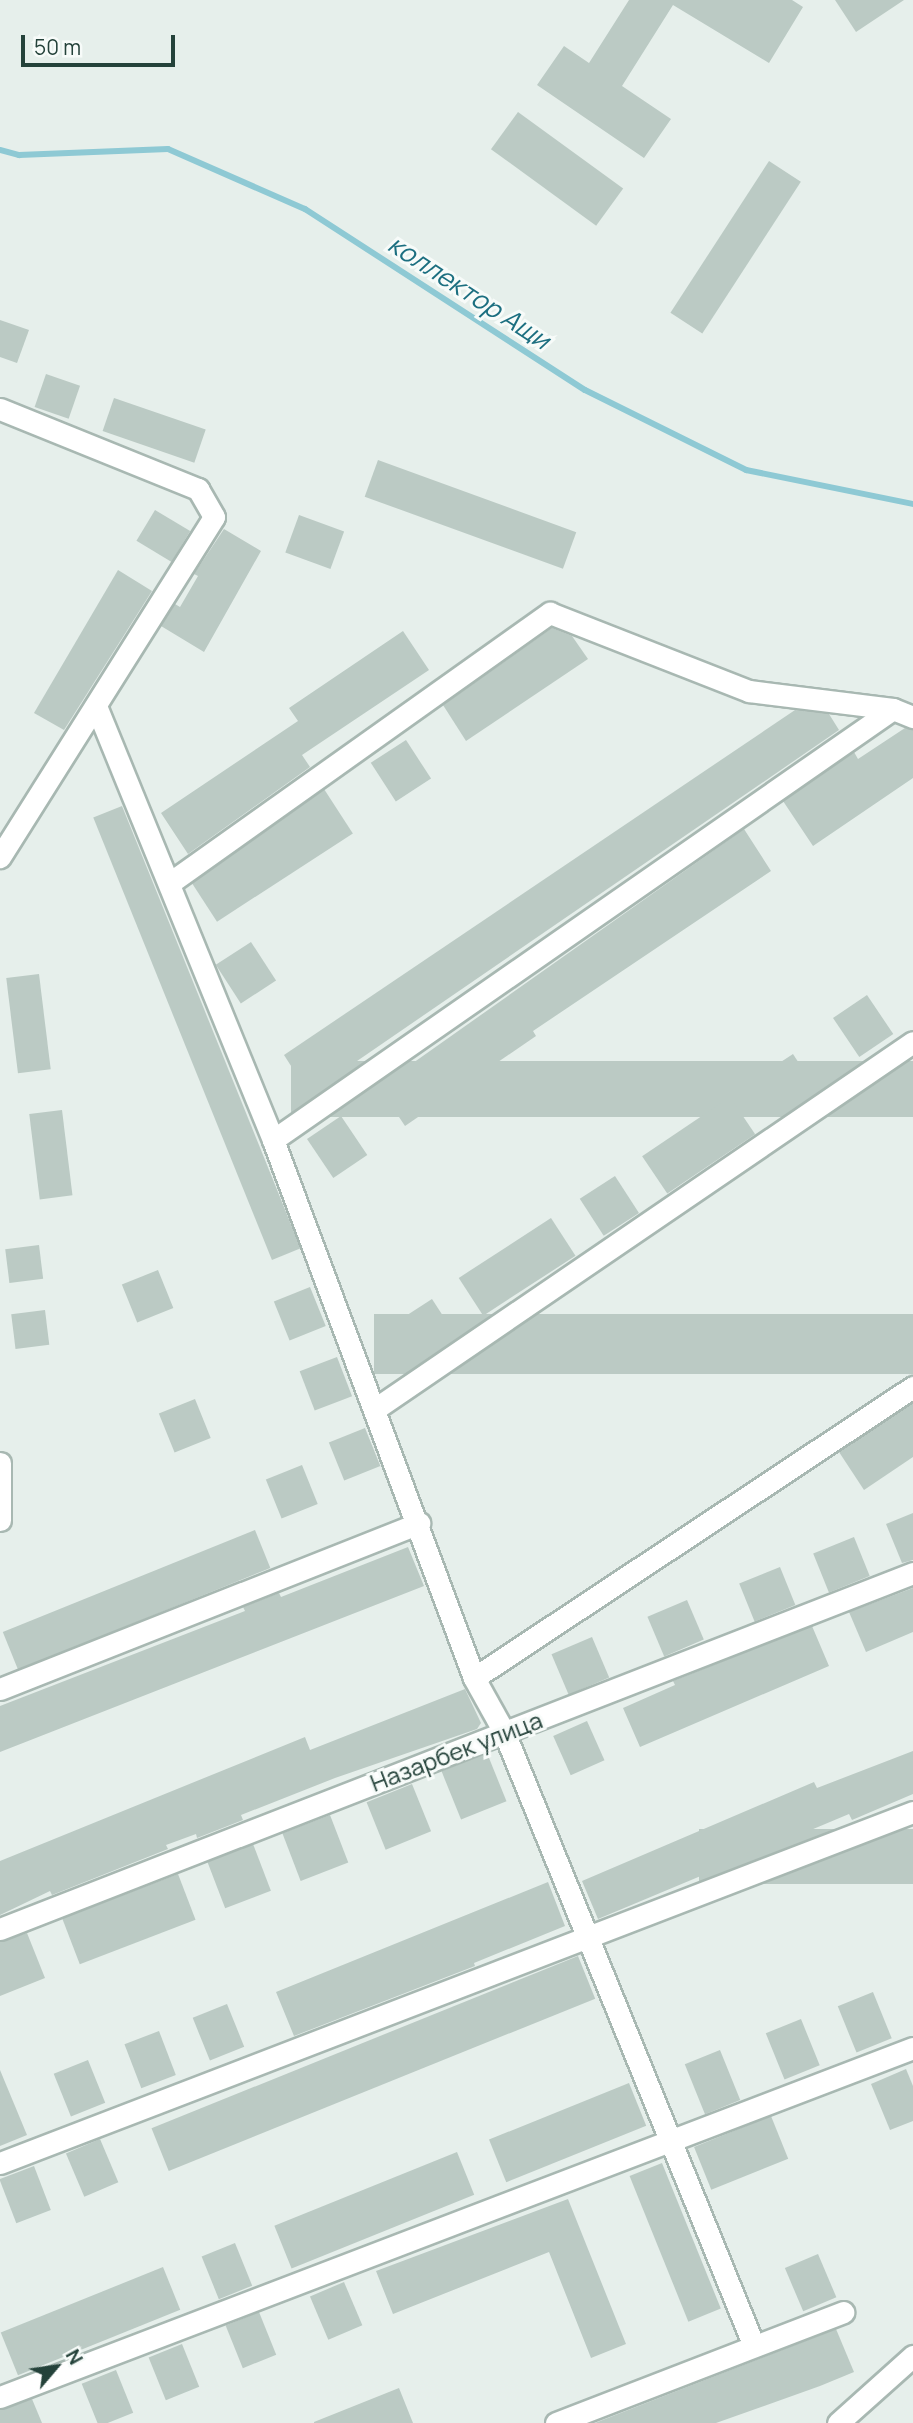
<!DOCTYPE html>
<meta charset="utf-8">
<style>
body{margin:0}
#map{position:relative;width:913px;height:2423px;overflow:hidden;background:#e6efeb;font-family:Manrope,sans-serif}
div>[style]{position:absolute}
.stream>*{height:6px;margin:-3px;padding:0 3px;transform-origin:3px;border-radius:3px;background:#8ec9d4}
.building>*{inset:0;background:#bbcac4;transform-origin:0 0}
.roads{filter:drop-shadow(2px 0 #a8b8b2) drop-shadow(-2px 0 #a8b8b2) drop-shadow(0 2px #a8b8b2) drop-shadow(0 -2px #a8b8b2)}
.minor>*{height:21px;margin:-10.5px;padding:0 10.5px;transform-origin:10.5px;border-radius:10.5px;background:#fff}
span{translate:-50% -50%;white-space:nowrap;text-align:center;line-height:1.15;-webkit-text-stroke:6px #f7fbf9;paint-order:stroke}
.street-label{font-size:24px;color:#24423a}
.water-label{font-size:26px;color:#1c6f80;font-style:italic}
.north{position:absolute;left:21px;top:2332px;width:70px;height:70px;-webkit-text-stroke:5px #f7fbf9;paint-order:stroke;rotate:61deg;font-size:19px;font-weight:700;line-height:28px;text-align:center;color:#24423a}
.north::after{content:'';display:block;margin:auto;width:24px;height:32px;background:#24423a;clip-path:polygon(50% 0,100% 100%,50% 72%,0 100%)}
.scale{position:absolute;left:21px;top:35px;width:154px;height:32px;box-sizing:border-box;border:4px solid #24423a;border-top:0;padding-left:9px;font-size:21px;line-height:24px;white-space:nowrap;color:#24423a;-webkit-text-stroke:5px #f7fbf9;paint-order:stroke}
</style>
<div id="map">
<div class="stream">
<i style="left:0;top:150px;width:20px;rotate:15deg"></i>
<i style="left:19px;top:155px;width:149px;rotate:-2.3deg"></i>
<i style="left:168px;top:149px;width:150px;rotate:23.7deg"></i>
<i style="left:305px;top:209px;width:333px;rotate:32.9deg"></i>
<i style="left:585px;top:390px;width:180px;rotate:26.4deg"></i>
<i style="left:746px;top:470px;width:170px;rotate:11.5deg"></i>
</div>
<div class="building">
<i style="clip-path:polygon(629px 0,792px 0,803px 7px,769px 63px,673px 5px,622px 86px,671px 119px,644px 158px,537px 85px,564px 46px,589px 63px)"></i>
<i style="clip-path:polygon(835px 0,904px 0,856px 32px)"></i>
<i style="left:518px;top:112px;width:130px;height:46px;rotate:36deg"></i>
<i style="left:769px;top:161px;width:38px;height:181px;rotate:33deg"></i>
<i style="clip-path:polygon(0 320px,29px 330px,17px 363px,0 357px)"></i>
<i style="left:46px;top:374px;width:36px;height:35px;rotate:19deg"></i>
<i style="left:114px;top:398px;width:97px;height:35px;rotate:19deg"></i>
<i style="left:378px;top:460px;width:211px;height:39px;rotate:20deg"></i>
<i style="left:155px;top:510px;width:41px;height:36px;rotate:31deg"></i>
<i style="left:299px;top:515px;width:48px;height:40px;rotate:20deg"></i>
<i style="clip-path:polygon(224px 529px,261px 551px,204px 652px,161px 626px,175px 604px,180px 607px,198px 576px,194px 574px)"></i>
<i style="clip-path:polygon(118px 570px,152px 591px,64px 730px,34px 713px)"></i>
<i style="clip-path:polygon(552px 628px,572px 636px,588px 659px,466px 741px,443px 705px)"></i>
<i style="clip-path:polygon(403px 631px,429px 670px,302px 755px,310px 767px,188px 854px,161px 813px,298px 721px,289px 708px)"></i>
<i style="clip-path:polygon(795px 710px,829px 714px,839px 730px,309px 1094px,284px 1055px)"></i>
<i style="clip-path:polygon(905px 728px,913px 730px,913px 778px,813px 846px,783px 801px,854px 752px,858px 759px)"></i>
<i style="left:406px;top:740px;width:46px;height:42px;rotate:57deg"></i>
<i style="left:324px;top:789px;width:53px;height:162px;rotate:57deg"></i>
<i style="left:122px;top:806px;width:477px;height:31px;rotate:68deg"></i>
<i style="clip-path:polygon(744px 829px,771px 871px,533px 1031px,536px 1036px,405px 1126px,379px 1087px)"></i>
<i style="left:251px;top:942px;width:46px;height:42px;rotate:57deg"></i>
<i style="left:39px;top:974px;width:96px;height:33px;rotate:83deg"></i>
<i style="left:867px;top:995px;width:47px;height:41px;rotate:56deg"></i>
<i style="left:793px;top:1054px;width:44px;height:41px;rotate:57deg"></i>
<i style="left:913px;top:1061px;width:56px;height:622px;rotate:90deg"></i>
<i style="left:730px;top:1097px;width:45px;height:106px;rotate:56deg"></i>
<i style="left:62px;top:1110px;width:86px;height:33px;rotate:83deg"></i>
<i style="left:341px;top:1116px;width:47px;height:41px;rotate:56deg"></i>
<i style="left:615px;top:1176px;width:44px;height:42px;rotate:57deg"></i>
<i style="left:551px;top:1218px;width:45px;height:110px;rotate:57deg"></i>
<i style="left:39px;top:1245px;width:34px;height:34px;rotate:83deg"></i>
<i style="left:158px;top:1270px;width:41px;height:39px;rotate:68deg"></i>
<i style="left:310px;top:1287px;width:42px;height:39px;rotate:68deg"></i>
<i style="left:432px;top:1299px;width:45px;height:41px;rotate:57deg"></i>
<i style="left:45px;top:1310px;width:35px;height:34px;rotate:83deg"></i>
<i style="left:913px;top:1314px;width:60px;height:539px;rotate:90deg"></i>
<i style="left:337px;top:1357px;width:42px;height:40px;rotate:69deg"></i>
<i style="left:195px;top:1399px;width:42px;height:39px;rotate:68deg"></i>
<i style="clip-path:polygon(913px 1403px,913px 1457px,864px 1490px,839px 1452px)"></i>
<i style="left:365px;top:1428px;width:41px;height:39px;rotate:68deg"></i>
<i style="left:302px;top:1465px;width:42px;height:39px;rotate:68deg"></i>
<i style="clip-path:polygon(913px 1513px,913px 1560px,902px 1563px,886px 1524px)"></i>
<i style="left:255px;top:1530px;width:41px;height:272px;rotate:68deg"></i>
<i style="left:854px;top:1537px;width:42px;height:44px;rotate:68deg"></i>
<i style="clip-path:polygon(408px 1547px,424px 1586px,0 1752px,0 1706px,245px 1611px,243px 1607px,279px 1593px,281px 1597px)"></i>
<i style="left:780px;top:1567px;width:41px;height:44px;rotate:68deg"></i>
<i style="clip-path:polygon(913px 1588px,913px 1632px,866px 1652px,849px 1612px)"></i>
<i style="left:687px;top:1600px;width:43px;height:43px;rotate:67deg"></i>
<i style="clip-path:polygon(812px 1626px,829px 1666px,640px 1747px,623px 1708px,675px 1685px,673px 1681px)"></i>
<i style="left:592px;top:1637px;width:44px;height:44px;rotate:67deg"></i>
<i style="clip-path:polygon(465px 1689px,481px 1723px,477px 1729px,335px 1778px,241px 1815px,243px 1820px,197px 1838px,196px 1834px,166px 1845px,168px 1849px,52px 1895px,50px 1891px,0 1915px,0 1861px,305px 1737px,310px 1750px)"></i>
<i style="left:587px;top:1721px;width:43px;height:37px;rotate:66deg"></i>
<i style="clip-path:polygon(913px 1751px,913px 1794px,852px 1820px,849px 1814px,598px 1919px,582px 1881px,814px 1782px,817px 1788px)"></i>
<i style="left:487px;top:1753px;width:52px;height:49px;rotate:68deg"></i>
<i style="left:412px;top:1784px;width:51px;height:49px;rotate:68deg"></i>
<i style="left:330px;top:1815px;width:51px;height:51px;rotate:69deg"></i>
<i style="left:913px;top:1829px;width:55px;height:214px;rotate:90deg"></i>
<i style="left:253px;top:1844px;width:50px;height:49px;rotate:69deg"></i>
<i style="left:178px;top:1874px;width:49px;height:124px;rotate:69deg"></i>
<i style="clip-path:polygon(548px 1882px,565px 1926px,474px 1963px,475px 1966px,294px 2036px,276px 1992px)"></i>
<i style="clip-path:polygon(27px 1933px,45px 1978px,0 1996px,0 1942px)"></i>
<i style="left:578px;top:1956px;width:46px;height:460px;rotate:68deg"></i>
<i style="left:873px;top:1992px;width:50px;height:38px;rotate:68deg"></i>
<i style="left:227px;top:2004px;width:46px;height:37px;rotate:68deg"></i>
<i style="left:801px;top:2019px;width:50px;height:38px;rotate:68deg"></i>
<i style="left:159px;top:2031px;width:47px;height:37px;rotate:69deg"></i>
<i style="left:720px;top:2050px;width:54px;height:38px;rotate:68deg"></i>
<i style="left:88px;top:2060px;width:46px;height:37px;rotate:68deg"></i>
<i style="clip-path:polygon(906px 2069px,913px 2086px,913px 2121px,890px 2130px,871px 2084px)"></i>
<i style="clip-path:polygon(0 2070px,27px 2135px,0 2146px)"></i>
<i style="left:629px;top:2083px;width:46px;height:151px;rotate:68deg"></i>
<i style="left:771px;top:2116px;width:46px;height:83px;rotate:68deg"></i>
<i style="left:100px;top:2139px;width:47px;height:37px;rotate:67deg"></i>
<i style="left:457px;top:2152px;width:46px;height:197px;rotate:68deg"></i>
<i style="left:662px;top:2163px;width:157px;height:35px;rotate:68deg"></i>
<i style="left:34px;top:2166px;width:47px;height:37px;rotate:69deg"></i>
<i style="clip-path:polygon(568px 2199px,626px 2344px,591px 2358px,549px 2252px,393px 2314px,376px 2271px)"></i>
<i style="left:235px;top:2243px;width:46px;height:36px;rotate:68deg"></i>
<i style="left:818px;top:2254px;width:47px;height:36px;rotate:67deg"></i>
<i style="left:163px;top:2267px;width:46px;height:175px;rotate:68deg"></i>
<i style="left:344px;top:2282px;width:47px;height:37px;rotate:67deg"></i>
<i style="left:259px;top:2312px;width:46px;height:36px;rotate:68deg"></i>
<i style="clip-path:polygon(836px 2329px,854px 2372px,820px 2386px,716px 2423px,595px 2423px)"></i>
<i style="left:182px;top:2344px;width:46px;height:36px;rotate:68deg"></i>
<i style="left:116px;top:2370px;width:46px;height:37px;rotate:68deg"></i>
<i style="clip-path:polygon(399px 2388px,413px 2423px,314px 2423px,314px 2422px)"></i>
<i style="clip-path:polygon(32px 2399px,42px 2423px,0 2423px,0 2410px)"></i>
</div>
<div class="roads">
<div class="minor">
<i style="left:0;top:409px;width:214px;rotate:22deg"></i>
<i style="left:198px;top:489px;width:32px;rotate:60deg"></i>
<i style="left:214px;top:517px;width:402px;rotate:122.2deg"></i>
<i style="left:96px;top:706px;width:469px;rotate:67.8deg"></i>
<i style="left:273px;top:1140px;width:574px;rotate:69.51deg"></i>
<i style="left:474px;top:1678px;width:62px;rotate:60.9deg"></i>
<i style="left:504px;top:1732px;width:663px;rotate:67.85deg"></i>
<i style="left:171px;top:882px;width:465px;rotate:-35.4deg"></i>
<i style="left:550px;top:613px;width:214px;rotate:21.4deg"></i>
<i style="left:749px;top:691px;width:145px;rotate:7.1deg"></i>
<i style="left:893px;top:709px;width:22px;rotate:22deg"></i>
<i style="left:273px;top:1140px;width:755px;rotate:-34.81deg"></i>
<i style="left:375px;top:1409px;width:651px;rotate:-34.3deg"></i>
<i style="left:0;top:1463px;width:57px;rotate:90deg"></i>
<i style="left:474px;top:1678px;width:527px;rotate:-33.54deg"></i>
<i style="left:0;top:1689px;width:451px;rotate:-21.6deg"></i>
<i style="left:0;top:1929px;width:980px;rotate:-21.3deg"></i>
<i style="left:0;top:2163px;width:978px;rotate:-21.03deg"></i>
<i style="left:0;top:2397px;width:977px;rotate:-20.92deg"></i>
<i style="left:556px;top:2423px;width:308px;rotate:-21.1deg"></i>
<i style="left:838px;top:2423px;width:101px;rotate:-41.8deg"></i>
</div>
</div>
<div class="street-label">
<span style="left:456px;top:1751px;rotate:-21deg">Назарбек улица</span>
</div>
<div class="water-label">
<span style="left:469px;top:292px;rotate:33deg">коллектор Ащи</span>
</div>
<div class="north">N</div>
<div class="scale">50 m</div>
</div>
